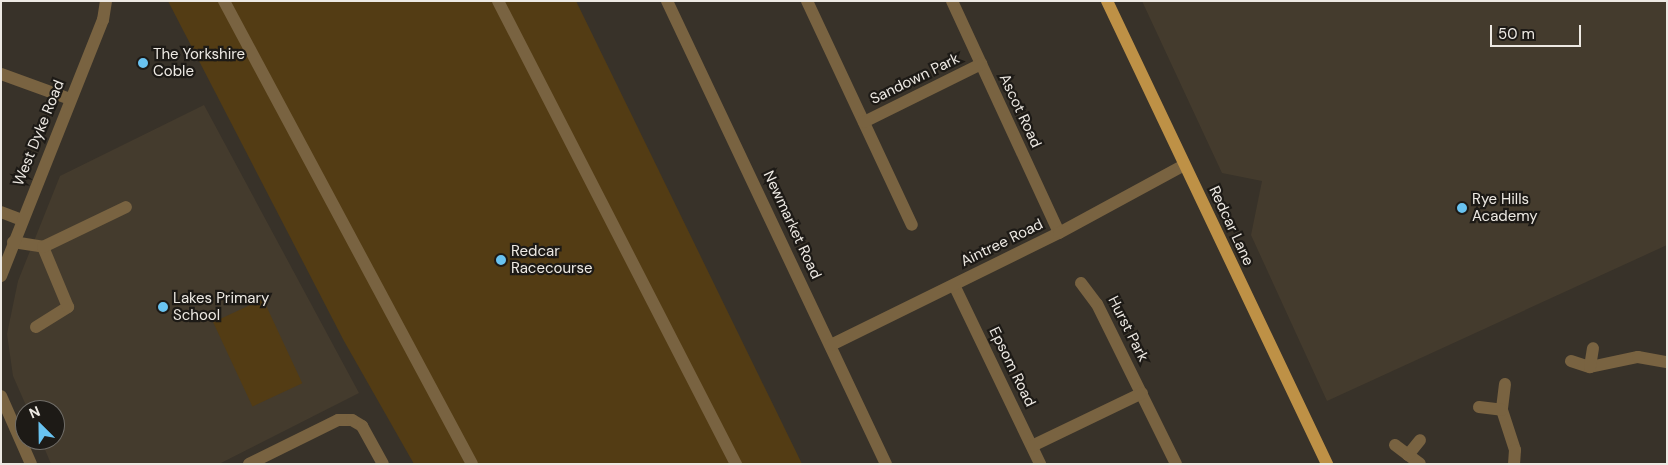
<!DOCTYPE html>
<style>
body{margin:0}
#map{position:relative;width:1668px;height:465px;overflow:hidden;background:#383229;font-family:"DM Sans",sans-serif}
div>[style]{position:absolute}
.built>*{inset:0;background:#443b2d}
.green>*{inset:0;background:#533c14;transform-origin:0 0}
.minor>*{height:12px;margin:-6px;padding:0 6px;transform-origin:6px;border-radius:6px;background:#796341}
.major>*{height:12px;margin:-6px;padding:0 6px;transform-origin:6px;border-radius:6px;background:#be9146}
.dots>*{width:14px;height:14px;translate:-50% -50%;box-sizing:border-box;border:2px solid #1d1a16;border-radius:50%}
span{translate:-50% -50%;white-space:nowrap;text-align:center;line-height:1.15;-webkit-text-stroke:4.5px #1d1a16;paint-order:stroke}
.poi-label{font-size:15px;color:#ede9e3}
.left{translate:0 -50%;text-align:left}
.street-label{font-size:15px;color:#ede9e3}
.frame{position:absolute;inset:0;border:2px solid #ede9e3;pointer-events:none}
.north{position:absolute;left:15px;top:400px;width:50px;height:50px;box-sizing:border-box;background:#1d1a16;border:1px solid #706d68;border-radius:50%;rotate:337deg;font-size:14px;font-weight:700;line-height:20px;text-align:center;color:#ede9e3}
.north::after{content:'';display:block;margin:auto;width:18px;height:22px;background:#69c3f1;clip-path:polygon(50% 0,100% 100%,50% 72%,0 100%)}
.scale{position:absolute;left:1490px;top:25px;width:91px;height:22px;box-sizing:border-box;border:2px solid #ede9e3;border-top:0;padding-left:6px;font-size:15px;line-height:18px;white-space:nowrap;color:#ede9e3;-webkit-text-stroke:4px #1d1a16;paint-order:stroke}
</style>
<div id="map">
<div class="built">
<i style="clip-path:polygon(1142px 1px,1667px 1px,1667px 245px,1327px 401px,1251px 235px,1262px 181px,1222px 173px)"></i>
<i style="clip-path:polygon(204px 105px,359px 393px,219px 464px,51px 464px,41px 440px,55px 440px,55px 410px,28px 410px,13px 376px,7px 334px,18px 281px,60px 176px)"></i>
</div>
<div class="green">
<i style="clip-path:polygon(168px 1px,576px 1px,802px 464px,414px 464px,344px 341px)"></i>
<i style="left:263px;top:299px;width:93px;height:55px;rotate:65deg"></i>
</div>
<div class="minor">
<i style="left:224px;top:1px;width:525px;rotate:61.82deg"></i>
<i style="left:498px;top:1px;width:521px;rotate:62.8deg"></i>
<i style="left:667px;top:1px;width:512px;rotate:64.69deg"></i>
<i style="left:807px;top:1px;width:247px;rotate:64.9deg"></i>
<i style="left:952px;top:1px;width:255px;rotate:65.2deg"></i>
<i style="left:1px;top:74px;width:73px;rotate:19.9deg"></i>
<i style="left:864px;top:122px;width:131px;rotate:-26.4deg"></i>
<i style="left:1px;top:212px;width:22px;rotate:21deg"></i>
<i style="left:13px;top:242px;width:30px;rotate:9deg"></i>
<i style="left:1px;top:276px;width:276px;rotate:-68.3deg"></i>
<i style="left:103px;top:20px;width:19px;rotate:-81deg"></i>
<i style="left:1081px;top:283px;width:26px;rotate:53deg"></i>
<i style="left:1097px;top:304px;width:178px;rotate:63.7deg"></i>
<i style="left:954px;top:285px;width:199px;rotate:64.3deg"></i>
<i style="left:36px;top:327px;width:38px;rotate:-32deg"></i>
<i style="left:68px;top:307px;width:65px;rotate:-112.6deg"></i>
<i style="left:43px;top:247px;width:92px;rotate:-25.7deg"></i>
<i style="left:831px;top:345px;width:254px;rotate:-26.2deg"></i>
<i style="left:1059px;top:233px;width:142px;rotate:-28.5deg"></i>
<i style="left:1571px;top:361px;width:20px;rotate:18deg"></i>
<i style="left:1590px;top:367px;width:49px;rotate:-11.8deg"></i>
<i style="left:1638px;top:357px;width:29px;rotate:10deg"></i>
<i style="left:1590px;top:367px;width:19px;rotate:-81deg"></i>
<i style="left:1505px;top:384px;width:26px;rotate:97deg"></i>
<i style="left:1502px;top:410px;width:42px;rotate:72deg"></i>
<i style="left:1515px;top:450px;width:14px;rotate:94deg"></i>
<i style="left:1px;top:396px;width:74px;rotate:66.2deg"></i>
<i style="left:1479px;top:407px;width:23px;rotate:7deg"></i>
<i style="left:1395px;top:445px;width:31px;rotate:37deg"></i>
<i style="left:1032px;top:446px;width:122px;rotate:-25.7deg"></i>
<i style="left:1408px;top:455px;width:19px;rotate:-51deg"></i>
<i style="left:249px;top:464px;width:99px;rotate:-26.3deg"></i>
<i style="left:338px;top:420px;width:14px"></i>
<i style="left:352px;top:420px;width:12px;rotate:31deg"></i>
<i style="left:362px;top:426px;width:43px;rotate:61.1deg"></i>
</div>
<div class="major">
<i style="left:1107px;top:1px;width:513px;rotate:64.58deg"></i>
</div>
<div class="dots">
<i style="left:143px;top:63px;background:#69c3f1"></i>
<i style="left:1462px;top:208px;background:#69c3f1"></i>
<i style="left:501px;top:260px;background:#69c3f1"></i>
<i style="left:163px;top:307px;background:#69c3f1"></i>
</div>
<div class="poi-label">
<span class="left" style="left:153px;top:63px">The Yorkshire<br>Coble</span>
<span class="left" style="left:1472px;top:208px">Rye Hills<br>Academy</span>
<span class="left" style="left:511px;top:260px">Redcar<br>Racecourse</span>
<span class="left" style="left:173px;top:307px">Lakes Primary<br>School</span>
</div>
<div class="street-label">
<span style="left:915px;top:79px;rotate:-26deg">Sandown Park</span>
<span style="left:1020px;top:111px;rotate:65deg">Ascot Road</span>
<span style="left:39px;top:133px;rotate:-68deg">West Dyke Road</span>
<span style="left:792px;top:225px;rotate:65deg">Newmarket Road</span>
<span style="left:1231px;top:226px;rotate:65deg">Redcar Lane</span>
<span style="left:1002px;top:243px;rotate:-26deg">Aintree Road</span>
<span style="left:1128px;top:329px;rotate:63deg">Hurst Park</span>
<span style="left:1012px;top:367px;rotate:64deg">Epsom Road</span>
</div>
<div class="frame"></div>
<div class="north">N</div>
<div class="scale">50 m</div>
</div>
